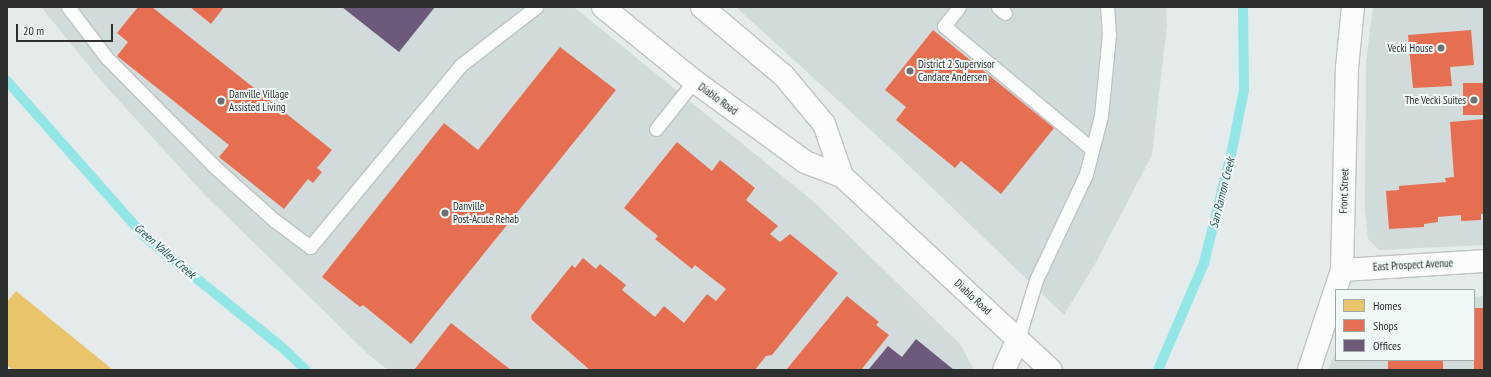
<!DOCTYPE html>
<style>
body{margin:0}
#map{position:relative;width:1491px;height:377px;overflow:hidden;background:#e5eaea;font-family:"PT Sans Narrow",sans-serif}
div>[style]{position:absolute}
.built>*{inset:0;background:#d1dbdb}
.homes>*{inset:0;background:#e9c46a}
.shops>*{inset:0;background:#e76f51;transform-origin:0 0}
.offices>*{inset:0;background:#6d597a}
.stream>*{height:10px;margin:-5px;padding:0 5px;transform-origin:5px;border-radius:5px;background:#92e6e6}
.roads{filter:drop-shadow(1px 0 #c0c4c4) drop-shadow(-1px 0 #c0c4c4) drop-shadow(0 1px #c0c4c4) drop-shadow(0 -1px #c0c4c4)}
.service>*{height:13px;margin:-6.5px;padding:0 6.5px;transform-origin:6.5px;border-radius:6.5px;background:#fbfcfc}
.minor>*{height:22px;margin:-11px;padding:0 11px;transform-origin:11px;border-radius:11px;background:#fbfcfc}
.tertiary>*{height:22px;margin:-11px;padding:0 11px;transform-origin:11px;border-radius:11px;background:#fbfcfc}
.dots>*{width:11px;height:11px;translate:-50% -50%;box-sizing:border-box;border:2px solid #f1f9f8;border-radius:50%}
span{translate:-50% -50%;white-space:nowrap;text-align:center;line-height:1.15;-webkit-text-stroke:4px #f1f9f8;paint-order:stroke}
.poi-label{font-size:11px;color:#2e3030}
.right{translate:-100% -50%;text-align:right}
.left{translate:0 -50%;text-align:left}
.street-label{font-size:11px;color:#2e3030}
.water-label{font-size:12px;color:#245757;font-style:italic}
.frame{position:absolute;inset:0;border:8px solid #2e3030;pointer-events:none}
.legend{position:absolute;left:1335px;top:289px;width:140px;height:72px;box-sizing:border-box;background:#f1f9f8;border:1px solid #a3a9a8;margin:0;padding:5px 7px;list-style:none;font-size:12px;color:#2e3030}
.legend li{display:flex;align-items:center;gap:8px;height:20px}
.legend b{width:20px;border:1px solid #a3a9a8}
.scale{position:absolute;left:16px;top:24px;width:97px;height:18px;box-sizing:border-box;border:2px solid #2e3030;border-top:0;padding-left:5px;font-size:12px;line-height:14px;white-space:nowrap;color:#2e3030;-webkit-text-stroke:3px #f1f9f8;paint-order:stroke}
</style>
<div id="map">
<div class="built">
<i style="clip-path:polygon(41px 7px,574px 7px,814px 202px,960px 344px,974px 370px,388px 370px,368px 354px,205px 195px,103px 83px)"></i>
<i style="clip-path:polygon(736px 7px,1166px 7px,1167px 24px,1152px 155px,1096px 262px,1064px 315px,900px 157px)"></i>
<i style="clip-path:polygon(1373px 7px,1484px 7px,1484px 245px,1379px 250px,1368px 239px,1365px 209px,1366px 63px)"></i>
<i style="clip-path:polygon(1484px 296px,1484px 370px,1328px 370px,1336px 351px,1336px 360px,1474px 360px,1474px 297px)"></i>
</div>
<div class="homes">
<i style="clip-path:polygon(16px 291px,113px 370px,13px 370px,7px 365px,7px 302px)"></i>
</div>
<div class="shops">
<i style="clip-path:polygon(138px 7px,152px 7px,332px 150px,317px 168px,322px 172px,313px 183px,308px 179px,284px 209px,219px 157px,229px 145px,117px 56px,128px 42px,117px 33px)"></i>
<i style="clip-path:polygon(190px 7px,224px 7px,211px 24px)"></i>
<i style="clip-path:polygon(933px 30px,1054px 128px,1001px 194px,961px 161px,955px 168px,896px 120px,906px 107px,885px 90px)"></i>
<i style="clip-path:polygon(1471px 30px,1474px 65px,1450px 67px,1452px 86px,1413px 88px,1408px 35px)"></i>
<i style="clip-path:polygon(560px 47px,616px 90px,411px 344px,363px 305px,360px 307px,322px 277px,444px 123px,478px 150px)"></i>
<i style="left:1484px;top:83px;width:32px;height:21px;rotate:90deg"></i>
<i style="clip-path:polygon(1484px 119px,1484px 214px,1481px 214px,1481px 220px,1461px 221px,1461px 215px,1438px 217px,1438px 222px,1424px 224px,1424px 227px,1389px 229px,1386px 191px,1399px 190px,1399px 186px,1446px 182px,1445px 178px,1454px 177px,1450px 122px)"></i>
<i style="clip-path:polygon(677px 142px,712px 171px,720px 160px,755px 188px,746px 200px,778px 226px,770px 234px,780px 242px,790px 234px,838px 273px,772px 355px,766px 356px,755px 370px,590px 370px,532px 320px,531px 316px,572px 265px,575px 268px,583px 258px,596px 269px,600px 264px,626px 285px,622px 290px,655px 317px,664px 306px,684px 323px,707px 294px,716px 301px,726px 289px,695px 265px,692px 269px,655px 239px,658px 236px,624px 208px)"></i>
<i style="clip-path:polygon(847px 296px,879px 322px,876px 325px,889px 335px,861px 370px,786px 370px)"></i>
<i style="left:1484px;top:308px;width:62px;height:10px;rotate:90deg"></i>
<i style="clip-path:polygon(451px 323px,511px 370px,414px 370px)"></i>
<i style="left:1388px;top:360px;width:55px;height:10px"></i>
</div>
<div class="offices">
<i style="clip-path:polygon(342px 7px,435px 7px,399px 52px)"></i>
<i style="clip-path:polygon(916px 339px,954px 370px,869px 369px,888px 346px,902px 357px)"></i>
</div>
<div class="stream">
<i style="left:7px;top:81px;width:207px;rotate:48.5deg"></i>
<i style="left:144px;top:236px;width:179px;rotate:38.9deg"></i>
<i style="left:283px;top:348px;width:32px;rotate:44deg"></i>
<i style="left:1158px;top:370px;width:116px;rotate:-66.7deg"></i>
<i style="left:1204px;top:263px;width:111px;rotate:-76deg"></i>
<i style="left:1231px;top:155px;width:66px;rotate:-78.7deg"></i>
<i style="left:1244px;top:90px;width:83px;rotate:-90.7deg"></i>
</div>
<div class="roads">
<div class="service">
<i style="left:68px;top:7px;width:64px;rotate:52.6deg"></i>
<i style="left:107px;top:58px;width:155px;rotate:45.3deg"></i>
<i style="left:216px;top:168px;width:78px;rotate:41.9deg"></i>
<i style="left:274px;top:220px;width:45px;rotate:36.9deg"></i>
<i style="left:310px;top:247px;width:236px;rotate:-50.3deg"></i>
<i style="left:461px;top:65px;width:95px;rotate:-37.7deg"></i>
<i style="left:959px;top:7px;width:24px;rotate:128deg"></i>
<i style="left:944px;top:26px;width:192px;rotate:39.7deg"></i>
<i style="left:998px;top:7px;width:9px;rotate:41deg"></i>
<i style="left:656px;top:129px;width:61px;rotate:-51.6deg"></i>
<i style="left:1018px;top:339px;width:62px;rotate:-73deg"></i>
<i style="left:1036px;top:280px;width:117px;rotate:-64.7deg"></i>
<i style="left:1086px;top:174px;width:60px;rotate:-75.5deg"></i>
<i style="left:1101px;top:116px;width:82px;rotate:-84.4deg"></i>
<i style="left:1109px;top:34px;width:27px;rotate:-94deg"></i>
</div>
<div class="minor">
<i style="left:1342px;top:270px;width:142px;rotate:-3.6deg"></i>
<i style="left:1004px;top:370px;width:34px;rotate:-66deg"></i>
<i style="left:1309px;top:370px;width:105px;rotate:-71.7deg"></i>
<i style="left:1342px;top:270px;width:202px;rotate:-88.6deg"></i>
<i style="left:1347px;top:68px;width:61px;rotate:-84.4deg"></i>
</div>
<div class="tertiary">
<i style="left:603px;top:7px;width:117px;rotate:39.1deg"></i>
<i style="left:694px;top:81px;width:137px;rotate:36.1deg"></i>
<i style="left:805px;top:162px;width:40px;rotate:21deg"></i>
<i style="left:842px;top:176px;width:285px;rotate:42.9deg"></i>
<i style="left:702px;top:7px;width:107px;rotate:40.1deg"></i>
<i style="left:784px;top:76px;width:62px;rotate:50.2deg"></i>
<i style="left:824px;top:124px;width:55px;rotate:70.9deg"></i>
</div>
</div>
<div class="dots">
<i style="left:1441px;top:48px;background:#6e7171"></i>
<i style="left:910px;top:71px;background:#6e7171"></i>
<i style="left:1474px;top:100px;background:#6e7171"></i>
<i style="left:221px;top:101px;background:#6e7171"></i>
<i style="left:445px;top:213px;background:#6e7171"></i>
</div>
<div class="poi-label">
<span class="right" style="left:1433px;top:48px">Vecki House</span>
<span class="left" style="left:918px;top:71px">District 2 Supervisor<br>Candace Andersen</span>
<span class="left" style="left:229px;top:101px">Danville Village<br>Assisted Living</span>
<span class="right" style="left:1466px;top:100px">The Vecki Suites</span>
<span class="left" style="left:453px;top:213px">Danville<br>Post-Acute Rehab</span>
</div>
<div class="street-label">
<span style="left:718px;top:99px;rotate:36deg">Diablo Road</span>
<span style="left:1344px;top:191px;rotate:-88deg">Front Street</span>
<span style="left:1413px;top:265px;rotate:-3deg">East Prospect Avenue</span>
<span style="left:973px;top:297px;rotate:43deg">Diablo Road</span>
</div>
<div class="water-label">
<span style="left:1222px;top:193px;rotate:-76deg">San Ramon Creek</span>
<span style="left:165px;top:251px;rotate:41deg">Green Valley Creek</span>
</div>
<div class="frame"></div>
<ul class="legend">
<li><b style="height:11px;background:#e9c46a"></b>Homes</li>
<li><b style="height:11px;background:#e76f51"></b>Shops</li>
<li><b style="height:11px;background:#6d597a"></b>Offices</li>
</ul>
<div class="scale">20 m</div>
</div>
